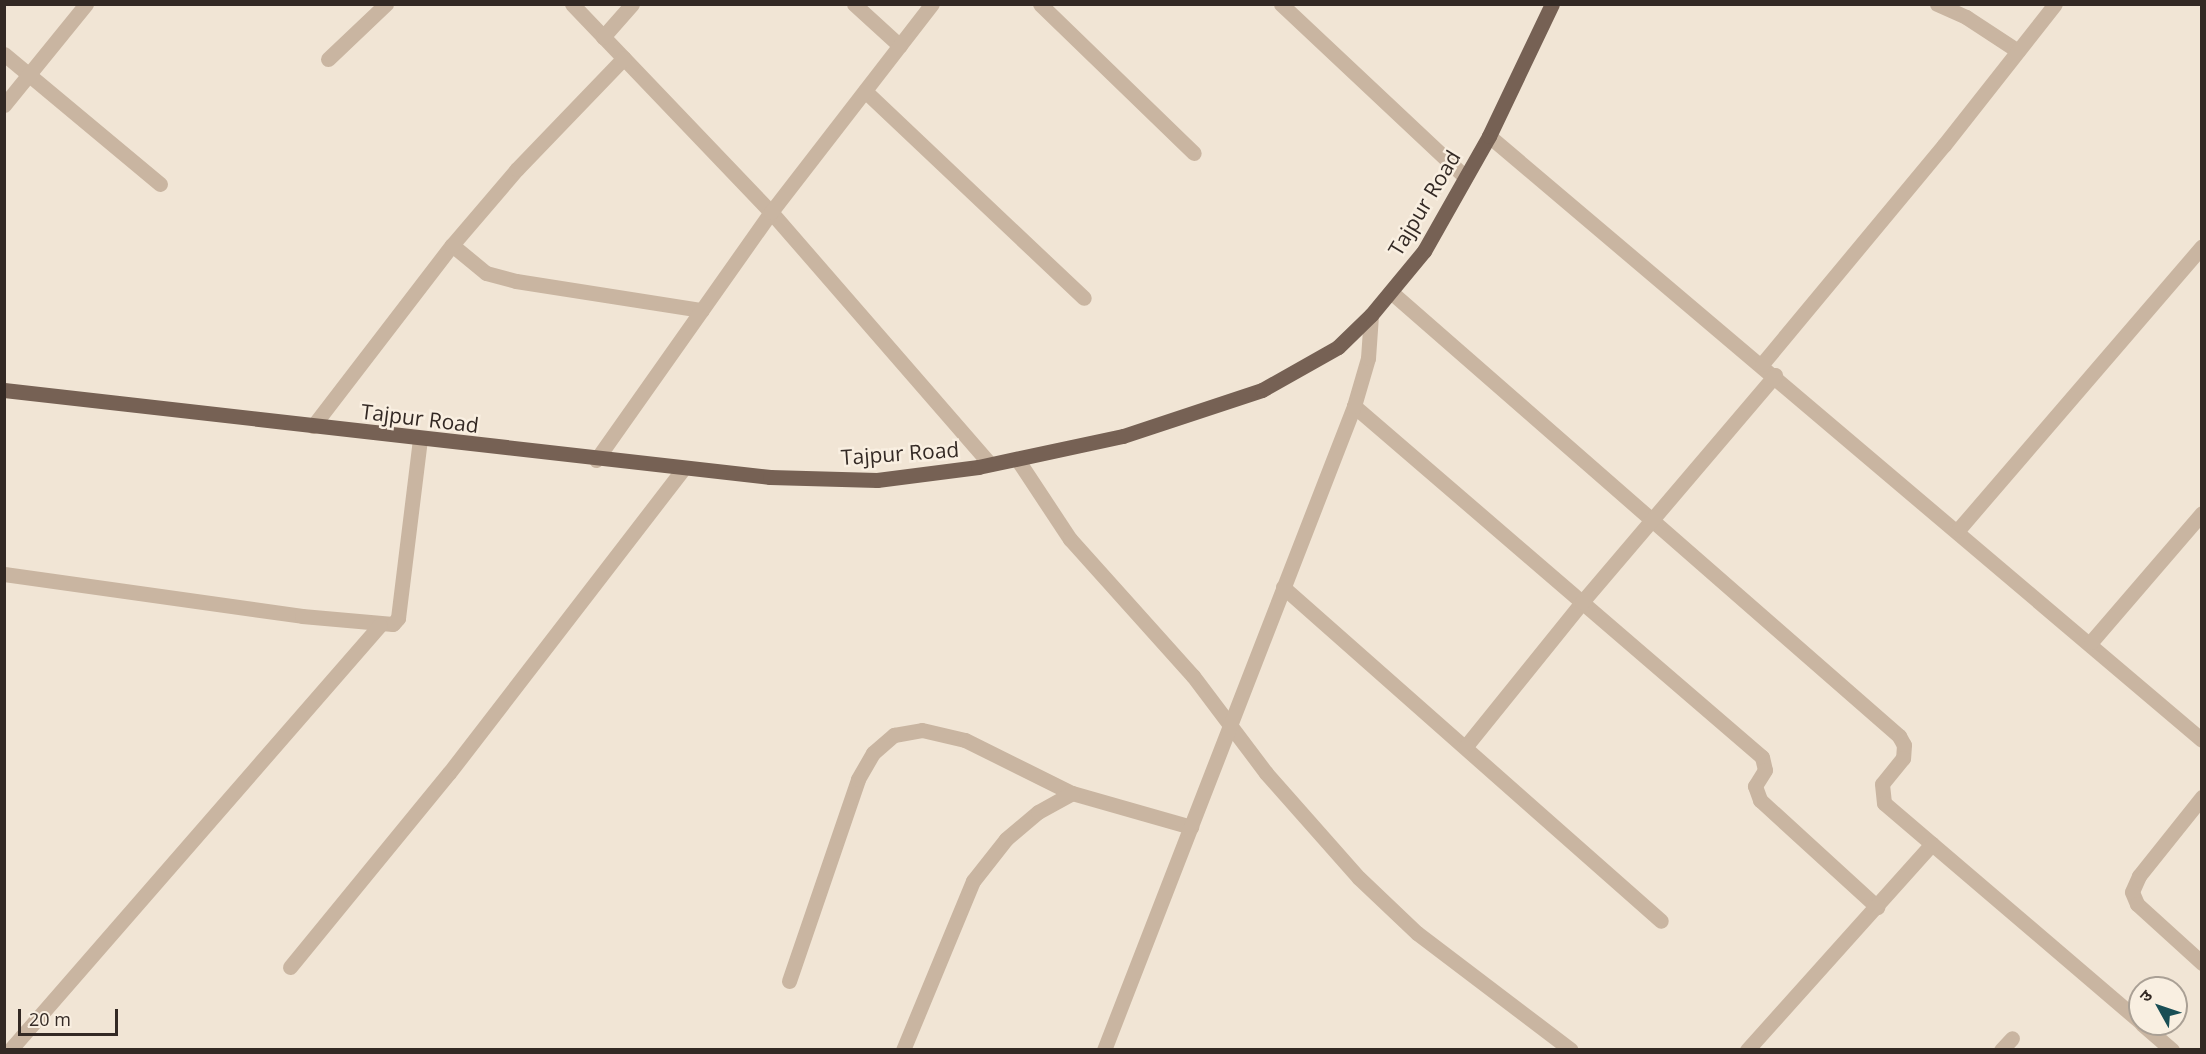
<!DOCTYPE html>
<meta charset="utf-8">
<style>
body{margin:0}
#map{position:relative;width:2206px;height:1054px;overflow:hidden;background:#f1e5d5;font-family:"Open Sans","Noto Sans Devanagari",sans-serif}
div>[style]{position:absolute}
.minor>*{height:15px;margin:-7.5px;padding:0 7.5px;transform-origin:7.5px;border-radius:7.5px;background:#c9b5a1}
.major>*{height:15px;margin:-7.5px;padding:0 7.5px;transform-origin:7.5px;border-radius:7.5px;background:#766154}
span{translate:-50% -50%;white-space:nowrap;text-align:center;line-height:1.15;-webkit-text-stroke:5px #f9efe1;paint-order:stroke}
.street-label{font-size:21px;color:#332924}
.frame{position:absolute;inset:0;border:6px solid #332924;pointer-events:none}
.north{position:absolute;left:2128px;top:976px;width:60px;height:60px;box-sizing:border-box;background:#f9efe1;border:2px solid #aaa095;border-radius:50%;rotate:310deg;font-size:16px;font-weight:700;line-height:24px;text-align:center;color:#332924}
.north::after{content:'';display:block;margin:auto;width:21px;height:27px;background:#194e55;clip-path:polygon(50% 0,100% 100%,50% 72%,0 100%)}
.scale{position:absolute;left:18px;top:1009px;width:100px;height:27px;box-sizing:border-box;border:3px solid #332924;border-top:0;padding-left:8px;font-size:18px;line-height:21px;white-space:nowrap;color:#332924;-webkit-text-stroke:4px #f9efe1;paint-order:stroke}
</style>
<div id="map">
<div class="minor">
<i style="left:572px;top:4px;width:288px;rotate:46.3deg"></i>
<i style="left:771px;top:212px;width:334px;rotate:49deg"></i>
<i style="left:854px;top:4px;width:62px;rotate:42.4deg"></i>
<i style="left:1040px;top:4px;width:214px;rotate:44.1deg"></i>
<i style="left:1281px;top:4px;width:253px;rotate:43.2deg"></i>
<i style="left:1937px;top:4px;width:32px;rotate:24deg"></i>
<i style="left:1966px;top:17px;width:62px;rotate:33.2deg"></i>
<i style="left:603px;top:37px;width:44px;rotate:-48.7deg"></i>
<i style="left:4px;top:54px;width:203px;rotate:39.8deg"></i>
<i style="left:328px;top:59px;width:80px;rotate:-43.5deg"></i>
<i style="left:865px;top:91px;width:301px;rotate:43.4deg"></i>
<i style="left:4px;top:105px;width:130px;rotate:-50.9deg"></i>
<i style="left:1489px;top:136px;width:934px;rotate:40.27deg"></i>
<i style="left:452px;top:245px;width:44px;rotate:39.5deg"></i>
<i style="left:486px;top:273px;width:31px;rotate:15deg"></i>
<i style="left:516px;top:281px;width:188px;rotate:8.9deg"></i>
<i style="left:1391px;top:292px;width:675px;rotate:41.15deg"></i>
<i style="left:1899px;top:736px;width:10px;rotate:61deg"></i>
<i style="left:1904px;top:745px;width:13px;rotate:94deg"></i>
<i style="left:1903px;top:758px;width:33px;rotate:129deg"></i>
<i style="left:1882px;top:784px;width:19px;rotate:84deg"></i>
<i style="left:1884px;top:803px;width:337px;rotate:40.5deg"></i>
<i style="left:1762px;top:364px;width:285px;rotate:-50.3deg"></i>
<i style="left:1944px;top:145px;width:179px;rotate:-51.8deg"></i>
<i style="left:1354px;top:406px;width:538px;rotate:40.71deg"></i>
<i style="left:1762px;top:757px;width:13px;rotate:77deg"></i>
<i style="left:1765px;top:770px;width:19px;rotate:122deg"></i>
<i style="left:1755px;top:786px;width:15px;rotate:70deg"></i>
<i style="left:1760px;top:800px;width:159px;rotate:42.4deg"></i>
<i style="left:313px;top:426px;width:228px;rotate:-52.5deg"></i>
<i style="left:452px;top:245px;width:100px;rotate:-49.5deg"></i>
<i style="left:517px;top:169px;width:154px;rotate:-46.1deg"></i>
<i style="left:1017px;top:459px;width:96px;rotate:56.5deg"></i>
<i style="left:1070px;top:539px;width:184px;rotate:48.1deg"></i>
<i style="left:1193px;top:676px;width:121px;rotate:53deg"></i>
<i style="left:1266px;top:773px;width:140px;rotate:48.5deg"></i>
<i style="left:1359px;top:878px;width:80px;rotate:43.5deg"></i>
<i style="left:1417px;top:933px;width:193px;rotate:37.2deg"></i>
<i style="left:596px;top:460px;width:304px;rotate:-54.8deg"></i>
<i style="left:771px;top:212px;width:263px;rotate:-52.3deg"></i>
<i style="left:1958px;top:530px;width:374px;rotate:-49.3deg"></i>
<i style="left:4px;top:574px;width:301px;rotate:8deg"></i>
<i style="left:302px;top:616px;width:91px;rotate:5deg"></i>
<i style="left:393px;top:624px;width:8px;rotate:-50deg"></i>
<i style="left:398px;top:618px;width:179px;rotate:-83deg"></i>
<i style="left:1283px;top:587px;width:504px;rotate:41.46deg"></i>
<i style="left:2091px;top:642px;width:170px;rotate:-49.3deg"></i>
<i style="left:1466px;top:746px;width:185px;rotate:-51.1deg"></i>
<i style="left:1582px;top:602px;width:298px;rotate:-49.6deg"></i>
<i style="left:2202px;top:797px;width:101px;rotate:128.6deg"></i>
<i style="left:2139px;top:876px;width:17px;rotate:114deg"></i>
<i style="left:2132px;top:892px;width:13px;rotate:67deg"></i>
<i style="left:2137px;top:904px;width:88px;rotate:42.2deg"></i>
<i style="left:290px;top:967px;width:251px;rotate:-50.7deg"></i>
<i style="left:449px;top:773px;width:382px;rotate:-52.4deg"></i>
<i style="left:789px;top:981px;width:213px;rotate:-71.1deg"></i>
<i style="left:858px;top:779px;width:30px;rotate:-60deg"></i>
<i style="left:873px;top:753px;width:28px;rotate:-41deg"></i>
<i style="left:894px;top:735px;width:28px;rotate:-10deg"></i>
<i style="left:922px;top:730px;width:44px;rotate:13.1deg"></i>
<i style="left:965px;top:740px;width:119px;rotate:26.4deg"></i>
<i style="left:1072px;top:793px;width:124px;rotate:15.9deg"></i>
<i style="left:2142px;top:1024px;width:40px;rotate:41deg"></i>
<i style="left:10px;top:1050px;width:563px;rotate:-48.96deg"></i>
<i style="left:903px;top:1050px;width:183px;rotate:-67.5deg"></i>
<i style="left:973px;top:881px;width:53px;rotate:-51.8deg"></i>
<i style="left:1006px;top:839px;width:42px;rotate:-40.2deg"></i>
<i style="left:1038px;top:812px;width:39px;rotate:-29deg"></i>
<i style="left:1104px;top:1050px;width:691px;rotate:-68.78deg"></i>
<i style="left:1354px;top:406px;width:50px;rotate:-73.7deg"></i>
<i style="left:1368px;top:358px;width:43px;rotate:-86deg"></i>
<i style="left:1747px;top:1050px;width:277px;rotate:-48.1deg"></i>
<i style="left:2001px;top:1050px;width:16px;rotate:-47deg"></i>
</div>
<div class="major">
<i style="left:4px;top:390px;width:771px;rotate:6.48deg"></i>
<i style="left:770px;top:477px;width:107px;rotate:1.6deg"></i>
<i style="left:877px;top:480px;width:102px;rotate:-7.3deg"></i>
<i style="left:978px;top:467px;width:148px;rotate:-12.1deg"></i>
<i style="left:1123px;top:436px;width:146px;rotate:-18.3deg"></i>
<i style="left:1262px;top:390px;width:87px;rotate:-29.5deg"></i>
<i style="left:1338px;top:347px;width:46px;rotate:-44.1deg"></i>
<i style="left:1371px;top:315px;width:83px;rotate:-50.4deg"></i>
<i style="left:1424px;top:251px;width:132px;rotate:-60.5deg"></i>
<i style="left:1489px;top:136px;width:146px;rotate:-64.5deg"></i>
</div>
<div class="street-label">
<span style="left:1424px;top:203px;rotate:-59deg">Tajpur Road</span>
<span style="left:420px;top:418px;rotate:7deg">Tajpur Road</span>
<span style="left:900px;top:453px;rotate:-4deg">Tajpur Road</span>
</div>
<div class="frame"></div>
<div class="north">उ</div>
<div class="scale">20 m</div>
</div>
